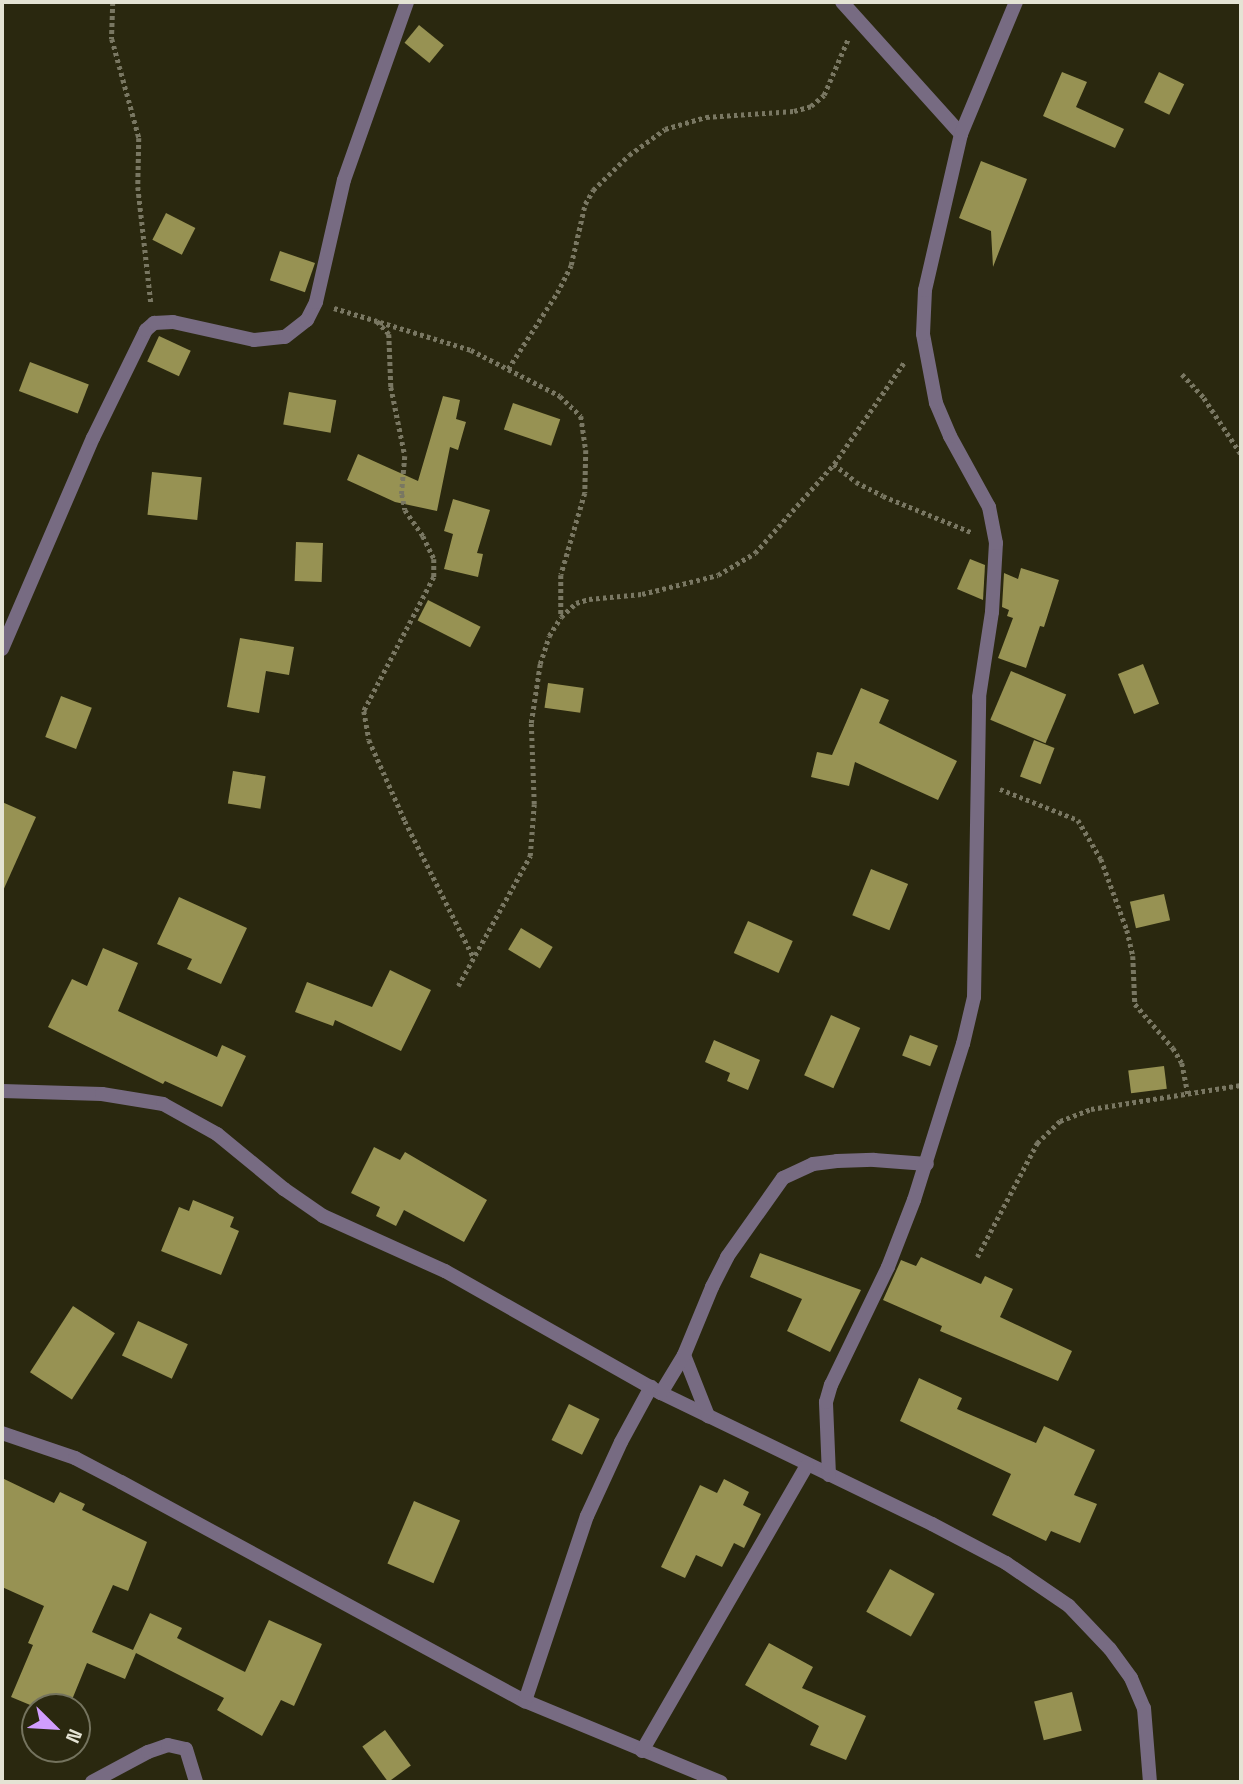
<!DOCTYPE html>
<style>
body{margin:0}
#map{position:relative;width:1243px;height:1784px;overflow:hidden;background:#2a280f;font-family:"Space Grotesk",sans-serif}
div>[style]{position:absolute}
.building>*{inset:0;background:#979253;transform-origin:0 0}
.path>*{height:4.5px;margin-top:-2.25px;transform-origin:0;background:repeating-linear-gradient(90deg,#797762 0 3.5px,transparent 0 7px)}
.street>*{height:14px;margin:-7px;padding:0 7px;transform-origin:7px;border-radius:7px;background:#776b82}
span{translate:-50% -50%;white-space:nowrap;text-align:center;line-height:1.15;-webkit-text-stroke:7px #2a280f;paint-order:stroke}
.frame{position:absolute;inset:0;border:4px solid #e4e3d4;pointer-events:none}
.north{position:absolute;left:21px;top:1693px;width:70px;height:70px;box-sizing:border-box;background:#2a280f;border:2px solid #74735e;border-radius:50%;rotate:114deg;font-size:19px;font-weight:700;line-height:28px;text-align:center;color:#e4e3d4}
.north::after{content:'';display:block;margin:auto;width:24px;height:32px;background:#d19dfe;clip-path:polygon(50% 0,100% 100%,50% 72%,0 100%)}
</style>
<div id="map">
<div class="building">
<i style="left:419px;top:25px;width:32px;height:23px;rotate:39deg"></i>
<i style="clip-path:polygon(1062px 72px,1087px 82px,1076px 107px,1124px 129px,1115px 148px,1043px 116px)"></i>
<i style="left:1159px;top:72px;width:28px;height:34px;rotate:26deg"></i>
<i style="clip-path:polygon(981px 161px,1027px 179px,993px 267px,991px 231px,959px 218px)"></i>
<i style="left:166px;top:213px;width:33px;height:30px;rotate:27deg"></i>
<i style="left:280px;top:251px;width:37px;height:31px;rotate:19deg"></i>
<i style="left:159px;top:336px;width:35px;height:28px;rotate:25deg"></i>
<i style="left:30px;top:362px;width:63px;height:31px;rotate:21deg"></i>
<i style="left:289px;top:392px;width:48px;height:33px;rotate:10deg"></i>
<i style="clip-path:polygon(443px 396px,460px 400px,456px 419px,466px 422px,458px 450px,450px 447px,437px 511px,395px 502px,347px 480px,358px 454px,418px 481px)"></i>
<i style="left:513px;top:403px;width:50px;height:28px;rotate:19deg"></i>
<i style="left:152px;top:472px;width:50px;height:43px;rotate:6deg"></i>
<i style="clip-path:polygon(453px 499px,490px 510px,477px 553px,483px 554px,478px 577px,444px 569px,453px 534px,444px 531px)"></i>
<i style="left:296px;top:542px;width:27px;height:39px;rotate:2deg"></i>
<i style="clip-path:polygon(970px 559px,985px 565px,983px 600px,957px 589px)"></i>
<i style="clip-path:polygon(1021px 568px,1059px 580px,1044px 627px,1040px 626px,1026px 668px,998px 658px,1013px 618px,1007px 616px,1009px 610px,1002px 607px,1004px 573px,1018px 579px)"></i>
<i style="left:428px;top:600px;width:59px;height:23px;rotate:27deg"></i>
<i style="clip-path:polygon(240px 638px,294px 647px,289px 675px,266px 671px,259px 713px,227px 707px)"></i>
<i style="left:1143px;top:664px;width:43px;height:27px;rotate:68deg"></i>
<i style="left:1011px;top:671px;width:60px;height:53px;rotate:23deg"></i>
<i style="left:548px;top:683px;width:36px;height:25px;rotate:8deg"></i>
<i style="clip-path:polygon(861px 688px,889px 700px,879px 723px,957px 761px,938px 800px,855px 762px,849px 786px,811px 777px,817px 752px,832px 755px)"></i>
<i style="left:61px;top:696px;width:33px;height:44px;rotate:21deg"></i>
<i style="left:1034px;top:740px;width:22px;height:39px;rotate:21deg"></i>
<i style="left:233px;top:771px;width:33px;height:33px;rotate:9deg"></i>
<i style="clip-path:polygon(2px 802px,36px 817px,2px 893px)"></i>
<i style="left:871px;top:869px;width:40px;height:50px;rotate:22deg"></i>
<i style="left:1164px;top:894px;width:27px;height:35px;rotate:77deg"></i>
<i style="clip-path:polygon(179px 897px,247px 928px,221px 984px,187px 969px,192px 959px,157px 944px)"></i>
<i style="left:748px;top:921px;width:49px;height:35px;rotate:24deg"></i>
<i style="left:521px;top:928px;width:37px;height:25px;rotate:31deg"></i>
<i style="clip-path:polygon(103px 948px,138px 963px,118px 1011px,217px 1057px,222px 1045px,246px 1056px,222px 1107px,165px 1081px,163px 1084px,48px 1027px,72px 979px,87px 986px)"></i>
<i style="clip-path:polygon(390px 970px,431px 990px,401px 1051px,335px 1020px,333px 1026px,295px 1012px,307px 982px,372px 1007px)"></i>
<i style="left:831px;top:1015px;width:32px;height:66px;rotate:24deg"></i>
<i style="left:910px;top:1035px;width:30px;height:22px;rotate:21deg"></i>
<i style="clip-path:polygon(714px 1040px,760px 1060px,748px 1090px,727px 1081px,730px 1073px,705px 1062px)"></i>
<i style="left:1164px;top:1066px;width:23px;height:36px;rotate:83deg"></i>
<i style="clip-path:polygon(374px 1147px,400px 1160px,405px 1152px,487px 1200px,464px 1242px,404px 1210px,396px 1226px,376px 1216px,380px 1207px,351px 1193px)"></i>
<i style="clip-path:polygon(193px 1200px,234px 1217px,230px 1227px,239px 1231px,221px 1275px,161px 1251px,179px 1207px,189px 1211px)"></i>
<i style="clip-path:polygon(760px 1253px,861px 1290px,830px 1352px,787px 1331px,802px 1299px,750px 1277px)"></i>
<i style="clip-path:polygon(921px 1257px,981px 1284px,985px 1276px,1013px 1289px,1000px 1317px,1072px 1351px,1058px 1381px,940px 1331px,942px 1326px,883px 1300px,901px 1260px,916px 1266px)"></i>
<i style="left:73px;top:1306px;width:50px;height:79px;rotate:33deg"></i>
<i style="left:138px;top:1321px;width:55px;height:38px;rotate:25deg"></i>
<i style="clip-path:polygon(919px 1378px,962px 1398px,957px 1409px,1036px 1443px,1044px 1426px,1095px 1450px,1074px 1495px,1097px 1504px,1080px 1543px,1051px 1531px,1046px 1541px,992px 1515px,1011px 1474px,900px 1421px)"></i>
<i style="left:569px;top:1404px;width:34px;height:40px;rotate:26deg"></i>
<i style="clip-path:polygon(2px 1478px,54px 1503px,60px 1492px,85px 1504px,82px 1510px,147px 1542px,128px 1591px,113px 1585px,92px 1632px,133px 1650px,150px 1613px,182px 1628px,177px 1638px,245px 1672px,269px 1620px,322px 1644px,294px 1706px,281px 1700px,262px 1736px,217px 1710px,224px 1698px,136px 1653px,125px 1679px,87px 1663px,69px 1707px,35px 1707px,11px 1697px,33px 1645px,28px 1643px,44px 1606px,2px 1587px)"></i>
<i style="clip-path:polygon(724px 1479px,749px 1492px,743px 1505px,761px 1514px,744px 1548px,734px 1543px,722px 1567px,696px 1555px,685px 1578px,661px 1567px,700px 1485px,717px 1493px)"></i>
<i style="left:414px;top:1501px;width:50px;height:68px;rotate:23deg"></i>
<i style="left:890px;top:1569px;width:51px;height:49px;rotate:29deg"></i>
<i style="clip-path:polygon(769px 1643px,813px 1667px,802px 1688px,866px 1716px,846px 1760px,810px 1745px,819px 1726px,745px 1685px)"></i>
<i style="left:1072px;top:1692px;width:40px;height:39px;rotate:76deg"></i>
<i style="left:385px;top:1730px;width:44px;height:28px;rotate:54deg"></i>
</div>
<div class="path">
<i style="left:113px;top:2px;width:37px;rotate:92deg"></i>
<i style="left:112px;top:39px;width:103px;rotate:74.7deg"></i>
<i style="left:139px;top:138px;width:49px;rotate:91.2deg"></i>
<i style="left:138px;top:187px;width:116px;rotate:83.6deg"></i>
<i style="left:334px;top:308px;width:45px;rotate:16.8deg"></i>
<i style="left:377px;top:321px;width:18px;rotate:47deg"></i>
<i style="left:389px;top:334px;width:53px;rotate:87.8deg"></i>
<i style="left:391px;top:387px;width:70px;rotate:78.5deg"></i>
<i style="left:405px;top:456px;width:38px;rotate:95deg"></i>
<i style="left:402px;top:494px;width:16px;rotate:79deg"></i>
<i style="left:405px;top:510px;width:32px;rotate:55deg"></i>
<i style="left:423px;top:536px;width:25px;rotate:64deg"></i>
<i style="left:434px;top:559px;width:18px;rotate:90deg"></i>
<i style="left:434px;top:577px;width:151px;rotate:117.6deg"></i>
<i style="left:364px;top:711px;width:29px;rotate:80deg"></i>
<i style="left:369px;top:740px;width:89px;rotate:66deg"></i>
<i style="left:405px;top:821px;width:151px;rotate:63.3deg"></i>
<i style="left:380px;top:322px;width:95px;rotate:17.1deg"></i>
<i style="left:471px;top:350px;width:100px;rotate:27.3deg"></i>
<i style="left:560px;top:396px;width:29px;rotate:44deg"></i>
<i style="left:581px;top:416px;width:34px;rotate:82deg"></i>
<i style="left:586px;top:450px;width:43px;rotate:91.3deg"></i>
<i style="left:585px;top:493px;width:85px;rotate:106.3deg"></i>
<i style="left:561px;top:575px;width:41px;rotate:90deg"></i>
<i style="left:508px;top:369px;width:90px;rotate:-57.2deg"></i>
<i style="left:557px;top:293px;width:31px;rotate:-63deg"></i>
<i style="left:571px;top:265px;width:63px;rotate:-77.1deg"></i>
<i style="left:585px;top:204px;width:16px;rotate:-60deg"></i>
<i style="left:593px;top:190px;width:50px;rotate:-44.2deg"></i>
<i style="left:629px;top:155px;width:44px;rotate:-35.8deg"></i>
<i style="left:665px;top:129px;width:43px;rotate:-16.3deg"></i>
<i style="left:706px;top:117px;width:88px;rotate:-3.9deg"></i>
<i style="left:794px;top:111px;width:18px;rotate:-16deg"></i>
<i style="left:811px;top:106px;width:17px;rotate:-40deg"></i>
<i style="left:824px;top:95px;width:61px;rotate:-66.8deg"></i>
<i style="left:1182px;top:374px;width:33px;rotate:47deg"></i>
<i style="left:1204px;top:398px;width:67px;rotate:56.5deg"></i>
<i style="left:834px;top:464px;width:28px;rotate:39deg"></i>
<i style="left:856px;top:482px;width:30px;rotate:27deg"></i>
<i style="left:883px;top:496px;width:97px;rotate:22.3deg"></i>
<i style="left:1000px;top:789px;width:84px;rotate:21.7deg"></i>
<i style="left:1078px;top:820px;width:45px;rotate:59.5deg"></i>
<i style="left:1101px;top:859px;width:76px;rotate:69.9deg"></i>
<i style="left:1127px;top:930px;width:27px;rotate:77deg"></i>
<i style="left:1133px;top:956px;width:48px;rotate:87.6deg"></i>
<i style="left:1135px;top:1004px;width:58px;rotate:49.2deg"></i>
<i style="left:1173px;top:1048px;width:17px;rotate:59deg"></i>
<i style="left:1182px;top:1063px;width:32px;rotate:79deg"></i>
<i style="left:458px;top:986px;width:149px;rotate:-61deg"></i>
<i style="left:530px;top:856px;width:52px;rotate:-85.6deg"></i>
<i style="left:534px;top:804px;width:81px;rotate:-92.1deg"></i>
<i style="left:531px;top:723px;width:60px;rotate:-81.3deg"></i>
<i style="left:540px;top:664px;width:29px;rotate:-72deg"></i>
<i style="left:549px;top:636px;width:22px;rotate:-58deg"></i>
<i style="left:561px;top:617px;width:21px;rotate:-43deg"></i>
<i style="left:576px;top:603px;width:14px;rotate:-17deg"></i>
<i style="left:589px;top:599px;width:53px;rotate:-5.4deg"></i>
<i style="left:642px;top:594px;width:78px;rotate:-14deg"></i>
<i style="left:718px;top:575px;width:43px;rotate:-30.7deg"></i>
<i style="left:755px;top:553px;width:119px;rotate:-48.4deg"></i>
<i style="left:834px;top:464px;width:125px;rotate:-55.4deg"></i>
<i style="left:977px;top:1257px;width:129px;rotate:-62.2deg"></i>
<i style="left:1037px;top:1143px;width:32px;rotate:-44deg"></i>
<i style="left:1060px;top:1121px;width:33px;rotate:-21deg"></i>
<i style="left:1091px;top:1109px;width:152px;rotate:-9.1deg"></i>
</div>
<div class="street">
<i style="left:842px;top:2px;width:178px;rotate:48deg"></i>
<i style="left:2px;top:649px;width:230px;rotate:-66.7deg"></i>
<i style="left:93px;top:438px;width:120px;rotate:-63.9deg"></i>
<i style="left:146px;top:330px;width:11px;rotate:-41deg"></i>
<i style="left:154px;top:323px;width:19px;rotate:-3deg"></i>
<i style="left:173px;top:322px;width:83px;rotate:12.5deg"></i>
<i style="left:254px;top:340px;width:31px;rotate:-6deg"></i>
<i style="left:285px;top:337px;width:28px;rotate:-38deg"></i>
<i style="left:307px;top:320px;width:20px;rotate:-63deg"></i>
<i style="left:316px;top:302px;width:125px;rotate:-77.1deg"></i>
<i style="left:344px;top:180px;width:189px;rotate:-70.5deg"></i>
<i style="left:2px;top:1091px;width:100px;rotate:1.7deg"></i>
<i style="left:102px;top:1094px;width:62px;rotate:9.3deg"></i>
<i style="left:163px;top:1104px;width:62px;rotate:29.1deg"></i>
<i style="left:217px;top:1134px;width:87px;rotate:39.4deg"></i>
<i style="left:284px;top:1189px;width:47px;rotate:34.7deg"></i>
<i style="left:323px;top:1216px;width:134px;rotate:24.3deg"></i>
<i style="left:445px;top:1271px;width:248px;rotate:29.5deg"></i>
<i style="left:661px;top:1393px;width:301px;rotate:25.8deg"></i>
<i style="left:932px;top:1524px;width:84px;rotate:27.8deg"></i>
<i style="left:1006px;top:1563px;width:76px;rotate:34.3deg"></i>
<i style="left:1069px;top:1606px;width:59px;rotate:46.4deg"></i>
<i style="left:1110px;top:1649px;width:36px;rotate:54deg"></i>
<i style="left:1131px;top:1678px;width:33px;rotate:67deg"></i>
<i style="left:1144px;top:1708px;width:74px;rotate:85.4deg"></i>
<i style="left:684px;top:1355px;width:66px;rotate:68.5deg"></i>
<i style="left:661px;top:1393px;width:44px;rotate:-58.8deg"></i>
<i style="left:684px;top:1355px;width:74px;rotate:-67.6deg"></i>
<i style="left:712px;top:1287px;width:34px;rotate:-63deg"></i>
<i style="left:727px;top:1257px;width:97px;rotate:-54.7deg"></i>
<i style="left:783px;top:1178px;width:33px;rotate:-25deg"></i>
<i style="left:813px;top:1164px;width:24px;rotate:-7deg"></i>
<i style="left:837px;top:1161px;width:37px;rotate:-2deg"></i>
<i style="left:874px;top:1160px;width:53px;rotate:4.3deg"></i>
<i style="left:2px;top:1433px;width:77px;rotate:18.9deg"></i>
<i style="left:75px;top:1458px;width:52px;rotate:27.6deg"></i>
<i style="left:121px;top:1482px;width:460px;rotate:28.5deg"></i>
<i style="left:525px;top:1701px;width:212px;rotate:22.5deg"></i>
<i style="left:829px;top:1475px;width:73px;rotate:-92.4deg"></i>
<i style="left:826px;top:1402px;width:18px;rotate:-74deg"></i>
<i style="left:831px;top:1385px;width:131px;rotate:-64.2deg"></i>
<i style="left:888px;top:1267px;width:72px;rotate:-68.8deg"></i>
<i style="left:914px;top:1200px;width:164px;rotate:-72.6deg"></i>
<i style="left:963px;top:1044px;width:48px;rotate:-76.8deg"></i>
<i style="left:974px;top:997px;width:300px;rotate:-89deg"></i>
<i style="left:979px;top:697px;width:86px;rotate:-81.3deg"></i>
<i style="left:992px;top:612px;width:69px;rotate:-86.7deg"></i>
<i style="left:996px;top:543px;width:37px;rotate:-101deg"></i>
<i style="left:989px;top:507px;width:81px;rotate:-118.8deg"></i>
<i style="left:950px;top:436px;width:36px;rotate:-113deg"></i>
<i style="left:936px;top:403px;width:70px;rotate:-100.7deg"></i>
<i style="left:923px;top:334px;width:44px;rotate:-87.4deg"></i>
<i style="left:925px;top:290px;width:160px;rotate:-77deg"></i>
<i style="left:961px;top:134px;width:143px;rotate:-67.4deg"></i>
<i style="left:525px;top:1701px;width:195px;rotate:-71.5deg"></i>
<i style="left:587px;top:1516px;width:81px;rotate:-65.3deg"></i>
<i style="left:621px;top:1442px;width:63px;rotate:-61.4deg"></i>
<i style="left:642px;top:1751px;width:330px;rotate:-60deg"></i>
<i style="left:92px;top:1782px;width:64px;rotate:-28.2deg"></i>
<i style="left:148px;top:1752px;width:21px;rotate:-19deg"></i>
<i style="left:168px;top:1745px;width:18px;rotate:13deg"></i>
<i style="left:186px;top:1749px;width:34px;rotate:73deg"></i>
</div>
<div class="frame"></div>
<div class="north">N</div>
</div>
